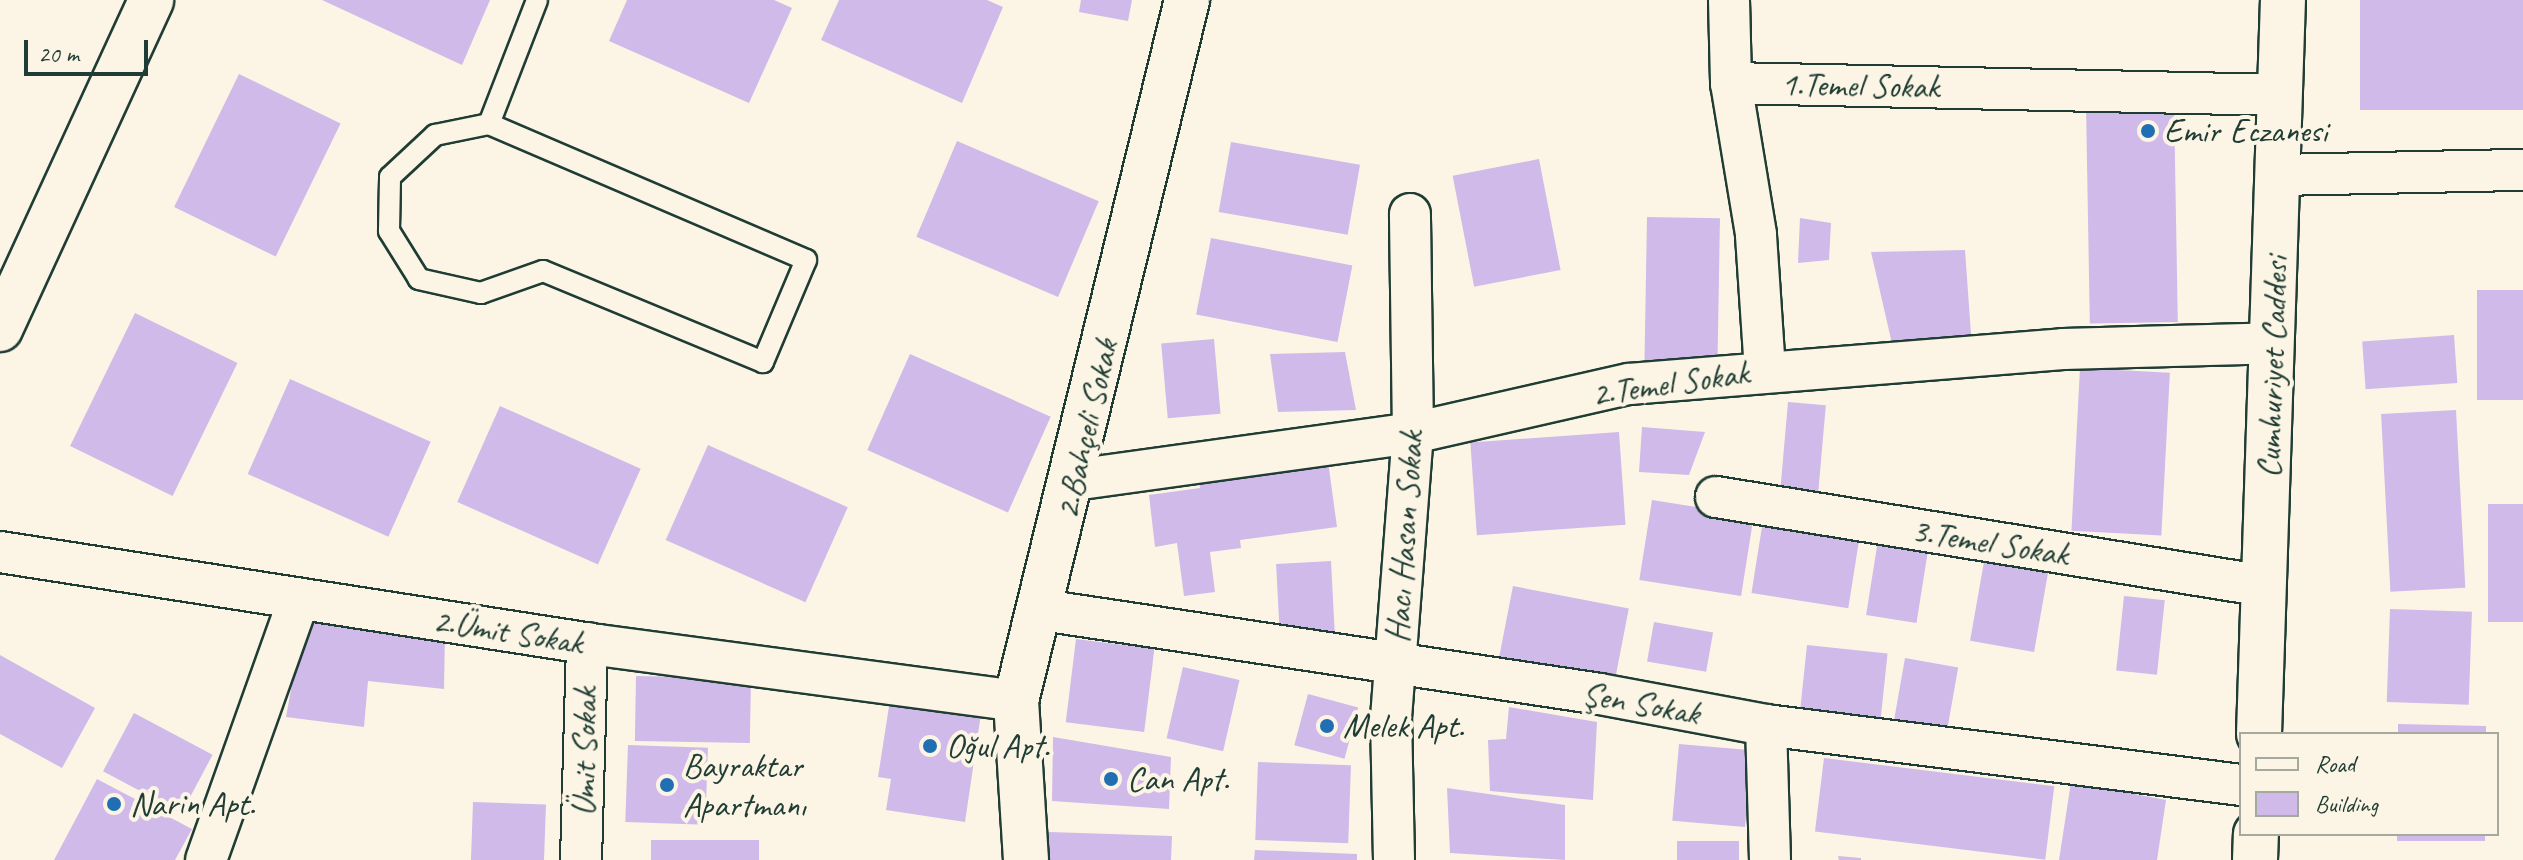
<!DOCTYPE html>
<meta charset="utf-8">
<style>
body{margin:0}
#map{position:relative;width:2523px;height:860px;overflow:hidden;background:#fcf5e5;font-family:Caveat,sans-serif}
div>[style]{position:absolute}
.building>*{inset:0;background:#d0bae9;transform-origin:0 0}
.roads{filter:drop-shadow(2px 0 #1f3d34) drop-shadow(-2px 0 #1f3d34) drop-shadow(0 2px #1f3d34) drop-shadow(0 -2px #1f3d34)}
.lane>*{height:20px;margin:-10px;padding:0 10px;transform-origin:10px;border-radius:10px;background:#fcf5e5}
.street>*{height:40px;margin:-20px;padding:0 20px;transform-origin:20px;border-radius:20px;background:#fcf5e5}
.secondary>*{height:44px;margin:-22px;padding:0 22px;transform-origin:22px;border-radius:22px;background:#fcf5e5}
.dots>*{width:22px;height:22px;translate:-50% -50%;box-sizing:border-box;border:4px solid #fcf5e5;border-radius:50%}
span{translate:-50% -50%;white-space:nowrap;text-align:center;line-height:1.15;-webkit-text-stroke:8px #fcf5e5;paint-order:stroke}
.street-label{font-size:34px;color:#1f3d34}
.poi-label{font-size:34px;color:#1f3d34}
.left{translate:0 -50%;text-align:left}
.legend{position:absolute;left:2239px;top:732px;width:260px;height:104px;box-sizing:border-box;background:#fcf5e5;border:2px solid #a4ab9e;margin:0;padding:10px 14px;list-style:none;font-size:24px;color:#1f3d34}
.legend li{display:flex;align-items:center;gap:16px;height:40px}
.legend b{width:40px;border:2px solid #a4ab9e}
.scale{position:absolute;left:24px;top:40px;width:124px;height:36px;box-sizing:border-box;border:4px solid #1f3d34;border-top:0;padding-left:10px;font-size:24px;line-height:28px;white-space:nowrap;color:#1f3d34;-webkit-text-stroke:6px #fcf5e5;paint-order:stroke}
</style>
<div id="map">
<div class="building">
<i style="clip-path:polygon(322px 0,490px 0,462px 65px)"></i>
<i style="clip-path:polygon(627px 0,774px 0,792px 8px,749px 103px,609px 41px)"></i>
<i style="clip-path:polygon(839px 0,987px 0,1003px 7px,962px 103px,821px 40px)"></i>
<i style="clip-path:polygon(1081px 0,1132px 0,1128px 21px,1079px 12px)"></i>
<i style="left:2360px;top:0;width:163px;height:110px"></i>
<i style="left:239px;top:74px;width:113px;height:148px;rotate:26deg"></i>
<i style="left:2174px;top:103px;width:219px;height:88px;rotate:89deg"></i>
<i style="left:957px;top:141px;width:154px;height:104px;rotate:23deg"></i>
<i style="left:1231px;top:142px;width:131px;height:71px;rotate:10deg"></i>
<i style="left:1539px;top:159px;width:113px;height:88px;rotate:79deg"></i>
<i style="left:1647px;top:217px;width:73px;height:146px;rotate:1deg"></i>
<i style="clip-path:polygon(1800px 218px,1831px 223px,1829px 260px,1798px 263px)"></i>
<i style="left:1211px;top:238px;width:144px;height:78px;rotate:11deg"></i>
<i style="clip-path:polygon(1965px 250px,1972px 348px,1893px 348px,1871px 252px)"></i>
<i style="left:2523px;top:290px;width:110px;height:46px;rotate:90deg"></i>
<i style="left:135px;top:313px;width:114px;height:148px;rotate:26deg"></i>
<i style="left:2454px;top:335px;width:48px;height:92px;rotate:86deg"></i>
<i style="left:1214px;top:339px;width:75px;height:53px;rotate:85deg"></i>
<i style="clip-path:polygon(1345px 352px,1356px 410px,1278px 412px,1270px 354px)"></i>
<i style="left:910px;top:354px;width:154px;height:105px;rotate:24deg"></i>
<i style="left:2080px;top:368px;width:90px;height:163px;rotate:3deg"></i>
<i style="left:290px;top:379px;width:154px;height:104px;rotate:24deg"></i>
<i style="left:1788px;top:402px;width:38px;height:93px;rotate:5deg"></i>
<i style="left:500px;top:406px;width:154px;height:105px;rotate:24deg"></i>
<i style="left:2456px;top:410px;width:178px;height:75px;rotate:87deg"></i>
<i style="clip-path:polygon(1642px 427px,1705px 432px,1689px 475px,1639px 472px)"></i>
<i style="left:1619px;top:432px;width:93px;height:149px;rotate:86deg"></i>
<i style="left:708px;top:445px;width:153px;height:104px;rotate:24deg"></i>
<i style="clip-path:polygon(1328px 461px,1337px 527px,1240px 540px,1241px 548px,1210px 552px,1215px 592px,1184px 596px,1177px 543px,1155px 547px,1149px 495px,1200px 488px,1198px 477px)"></i>
<i style="left:1652px;top:500px;width:103px;height:81px;rotate:9deg"></i>
<i style="left:2488px;top:504px;width:35px;height:118px"></i>
<i style="left:1764px;top:514px;width:98px;height:80px;rotate:9deg"></i>
<i style="left:1878px;top:540px;width:51px;height:76px;rotate:9deg"></i>
<i style="left:1985px;top:556px;width:65px;height:86px;rotate:10deg"></i>
<i style="left:1331px;top:561px;width:84px;height:55px;rotate:87deg"></i>
<i style="left:1513px;top:586px;width:118px;height:83px;rotate:11deg"></i>
<i style="left:2124px;top:596px;width:41px;height:75px;rotate:6deg"></i>
<i style="clip-path:polygon(306px 608px,445px 631px,444px 689px,368px 681px,364px 727px,286px 717px)"></i>
<i style="left:2390px;top:609px;width:82px;height:93px;rotate:2deg"></i>
<i style="left:1654px;top:622px;width:60px;height:40px;rotate:10deg"></i>
<i style="left:1076px;top:639px;width:79px;height:84px;rotate:7deg"></i>
<i style="left:1807px;top:645px;width:81px;height:72px;rotate:6deg"></i>
<i style="clip-path:polygon(0 655px,95px 708px,62px 768px,0 734px)"></i>
<i style="left:1905px;top:658px;width:54px;height:65px;rotate:10deg"></i>
<i style="left:1183px;top:667px;width:58px;height:73px;rotate:13deg"></i>
<i style="left:636px;top:676px;width:115px;height:65px;rotate:1deg"></i>
<i style="left:1308px;top:694px;width:52px;height:53px;rotate:15deg"></i>
<i style="clip-path:polygon(890px 700px,981px 714px,965px 822px,886px 810px,891px 779px,878px 777px)"></i>
<i style="clip-path:polygon(1509px 707px,1597px 722px,1593px 800px,1490px 791px,1488px 740px,1506px 739px)"></i>
<i style="left:134px;top:713px;width:89px;height:66px;rotate:28deg"></i>
<i style="clip-path:polygon(2398px 724px,2486px 726px,2486px 734px,2398px 734px)"></i>
<i style="clip-path:polygon(1053px 737px,1171px 757px,1169px 809px,1052px 801px)"></i>
<i style="left:1679px;top:744px;width:73px;height:77px;rotate:5deg"></i>
<i style="left:628px;top:745px;width:80px;height:77px;rotate:2deg"></i>
<i style="left:1824px;top:758px;width:232px;height:74px;rotate:7deg"></i>
<i style="left:1258px;top:762px;width:93px;height:78px;rotate:2deg"></i>
<i style="clip-path:polygon(97px 779px,192px 829px,175px 860px,54px 860px)"></i>
<i style="clip-path:polygon(2071px 782px,2166px 800px,2157px 860px,2059px 860px)"></i>
<i style="clip-path:polygon(1447px 788px,1565px 805px,1565px 860px,1450px 853px)"></i>
<i style="left:473px;top:802px;width:73px;height:58px;rotate:2deg"></i>
<i style="clip-path:polygon(1049px 832px,1172px 836px,1171px 860px,1048px 860px)"></i>
<i style="left:2397px;top:834px;width:88px;height:7px"></i>
<i style="left:651px;top:840px;width:108px;height:20px"></i>
<i style="left:1739px;top:841px;width:19px;height:62px;rotate:90deg"></i>
<i style="clip-path:polygon(1255px 850px,1357px 854px,1357px 860px,1254px 860px)"></i>
<i style="clip-path:polygon(1838px 856px,1861px 858px,1861px 860px,1839px 860px)"></i>
</div>
<div class="roads">
<div class="lane">
<i style="left:489px;top:124px;width:345px;rotate:23.2deg"></i>
<i style="left:806px;top:260px;width:111px;rotate:112.9deg"></i>
<i style="left:763px;top:362px;width:238px;rotate:-157.5deg"></i>
<i style="left:543px;top:271px;width:66px;rotate:160.5deg"></i>
<i style="left:481px;top:293px;width:64px;rotate:-167.3deg"></i>
<i style="left:419px;top:279px;width:57px;rotate:-122deg"></i>
<i style="left:389px;top:231px;width:54px;rotate:-88.9deg"></i>
<i style="left:390px;top:177px;width:62px;rotate:-43deg"></i>
<i style="left:435px;top:135px;width:55px;rotate:-11.5deg"></i>
<i style="left:489px;top:124px;width:133px;rotate:-68.8deg"></i>
</div>
<div class="street">
<i style="left:1729px;top:0;width:83px;rotate:88.6deg"></i>
<i style="left:2278px;top:175px;width:245px;rotate:-1.2deg"></i>
<i style="left:1765px;top:371px;width:137px;rotate:-93.8deg"></i>
<i style="left:1756px;top:234px;width:153px;rotate:-99.4deg"></i>
<i style="left:1731px;top:83px;width:549px;rotate:1.25deg"></i>
<i style="left:1074px;top:480px;width:342px;rotate:-7.9deg"></i>
<i style="left:1413px;top:433px;width:221px;rotate:-12.8deg"></i>
<i style="left:1629px;top:384px;width:435px;rotate:-4.6deg"></i>
<i style="left:2063px;top:349px;width:210px;rotate:-1.6deg"></i>
<i style="left:1716px;top:497px;width:556px;rotate:9.21deg"></i>
<i style="left:0;top:552px;width:605px;rotate:8.84deg"></i>
<i style="left:598px;top:645px;width:422px;rotate:7.6deg"></i>
<i style="left:1042px;top:610px;width:564px;rotate:8.56deg"></i>
<i style="left:1600px;top:694px;width:169px;rotate:10.6deg"></i>
<i style="left:1766px;top:725px;width:479px;rotate:7.2deg"></i>
<i style="left:1766px;top:725px;width:135px;rotate:88.3deg"></i>
<i style="left:206px;top:860px;width:277px;rotate:-70.4deg"></i>
<i style="left:581px;top:860px;width:217px;rotate:-88.4deg"></i>
<i style="left:1394px;top:860px;width:142px;rotate:-91.2deg"></i>
<i style="left:1391px;top:718px;width:286px;rotate:-85.6deg"></i>
<i style="left:1413px;top:433px;width:219px;rotate:-90.8deg"></i>
</div>
<div class="secondary">
<i style="left:0;top:329px;width:362px;rotate:-65.3deg"></i>
<i style="left:2259px;top:734px;width:734px;rotate:-88.13deg"></i>
<i style="left:1026px;top:860px;width:159px;rotate:-93.6deg"></i>
<i style="left:1016px;top:701px;width:722px;rotate:-76.29deg"></i>
<i style="left:2255px;top:860px;width:26px;rotate:-88deg"></i>
</div>
</div>
<div class="dots">
<i style="left:2148px;top:131px;background:#1f6fb2"></i>
<i style="left:1327px;top:726px;background:#1f6fb2"></i>
<i style="left:930px;top:746px;background:#1f6fb2"></i>
<i style="left:1111px;top:779px;background:#1f6fb2"></i>
<i style="left:667px;top:785px;background:#1f6fb2"></i>
<i style="left:114px;top:804px;background:#1f6fb2"></i>
</div>
<div class="street-label">
<span style="left:1860px;top:85px;rotate:1deg">1.Temel Sokak</span>
<span style="left:2272px;top:367px;rotate:-88deg">Cumhuriyet Caddesi</span>
<span style="left:1670px;top:383px;rotate:-8deg">2.Temel Sokak</span>
<span style="left:1086px;top:429px;rotate:-77deg">2.Bahçeli Sokak</span>
<span style="left:1404px;top:537px;rotate:-86deg">Hacı Hasan Sokak</span>
<span style="left:1990px;top:542px;rotate:9deg">3.Temel Sokak</span>
<span style="left:508px;top:631px;rotate:9deg">2.Ümit Sokak</span>
<span style="left:1641px;top:703px;rotate:10deg">Şen Sokak</span>
<span style="left:584px;top:752px;rotate:-89deg">Ümit Sokak</span>
</div>
<div class="poi-label">
<span class="left" style="left:2164px;top:131px">Emir Eczanesi</span>
<span class="left" style="left:1343px;top:726px">Melek Apt.</span>
<span class="left" style="left:946px;top:746px">Oğul Apt.</span>
<span class="left" style="left:683px;top:785px">Bayraktar<br>Apartmanı</span>
<span class="left" style="left:1127px;top:779px">Can Apt.</span>
<span class="left" style="left:130px;top:804px">Narin Apt.</span>
</div>
<ul class="legend">
<li><b style="height:10px;background:#fcf5e5"></b>Road</li>
<li><b style="height:22px;background:#d0bae9"></b>Building</li>
</ul>
<div class="scale">20 m</div>
</div>
